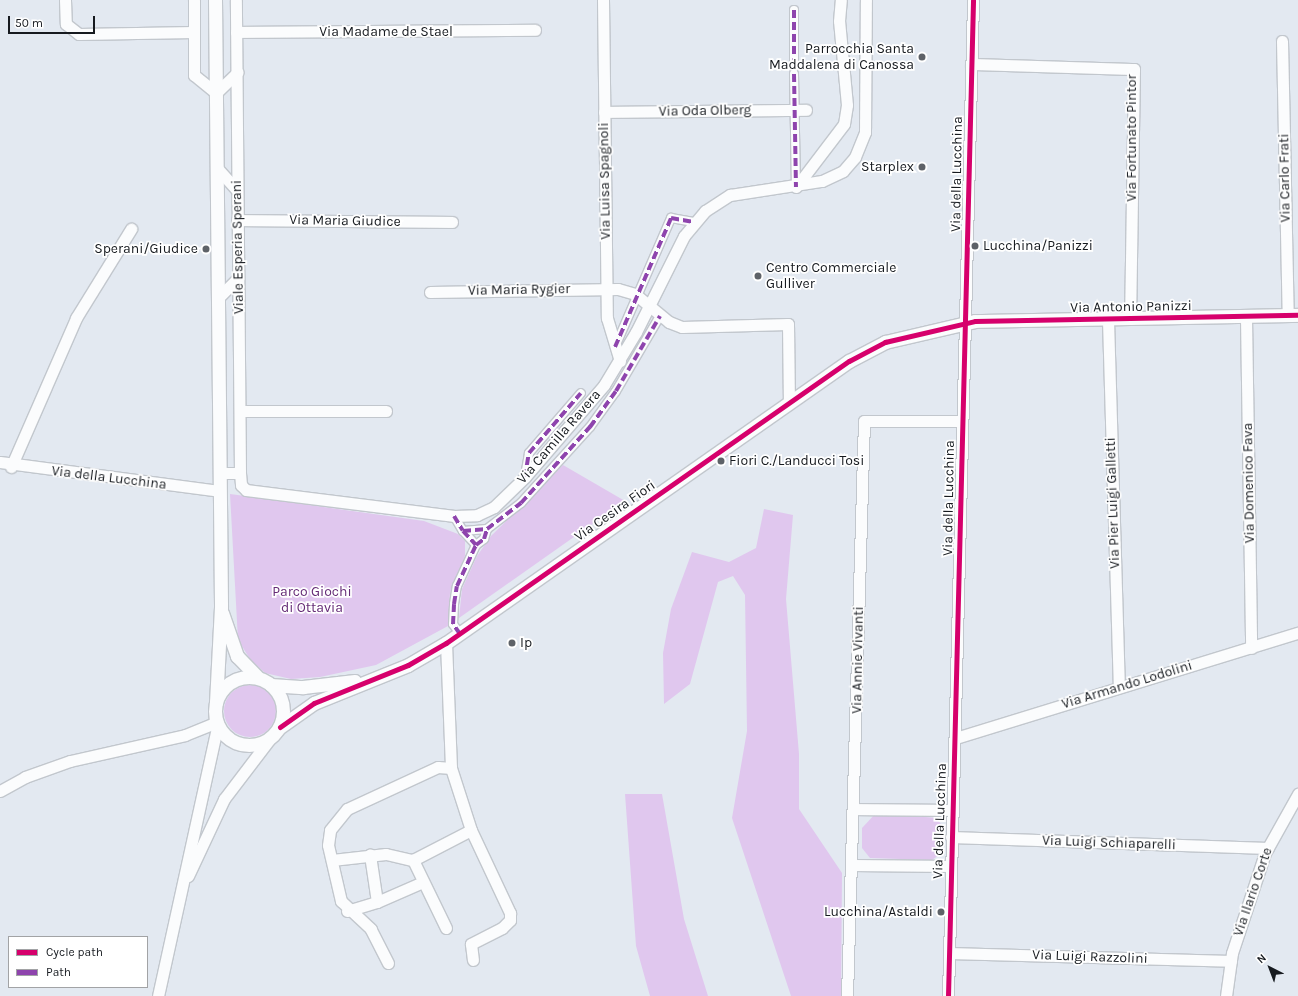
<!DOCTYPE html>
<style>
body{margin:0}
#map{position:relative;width:1298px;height:996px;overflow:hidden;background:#e3e9f1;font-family:Karla,sans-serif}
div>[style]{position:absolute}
.green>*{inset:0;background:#e0c7ee}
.round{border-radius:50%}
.roads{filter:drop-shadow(1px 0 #c2c7cd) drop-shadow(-1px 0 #c2c7cd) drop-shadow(0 1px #c2c7cd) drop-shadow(0 -1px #c2c7cd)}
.pedestrian>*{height:8px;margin:-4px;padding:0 4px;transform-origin:4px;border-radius:4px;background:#fbfcfd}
.minor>*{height:11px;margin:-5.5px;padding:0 5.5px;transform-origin:5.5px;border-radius:5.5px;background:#fbfcfd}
.tertiary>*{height:13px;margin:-6.5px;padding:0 6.5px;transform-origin:6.5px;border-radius:6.5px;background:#fbfcfd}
.tertiary>.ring{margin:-6.5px;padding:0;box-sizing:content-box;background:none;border:13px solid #fbfcfd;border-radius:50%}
.quiet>*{height:4px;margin-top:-2px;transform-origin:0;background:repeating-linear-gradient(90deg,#8e44ad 0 8px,transparent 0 12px)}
.cycleway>*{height:5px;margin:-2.5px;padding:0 2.5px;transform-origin:2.5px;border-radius:2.5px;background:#d6006c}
.dots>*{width:11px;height:11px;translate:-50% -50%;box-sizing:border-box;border:2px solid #fff;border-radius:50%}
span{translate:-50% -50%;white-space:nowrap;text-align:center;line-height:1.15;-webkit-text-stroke:3.5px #fff;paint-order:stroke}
.street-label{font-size:14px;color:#161a1f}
.poi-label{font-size:14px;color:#161a1f}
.right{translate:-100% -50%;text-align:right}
.left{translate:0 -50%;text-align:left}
.park-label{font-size:14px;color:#652b76}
.legend{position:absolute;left:8px;top:936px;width:140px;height:52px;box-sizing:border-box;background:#fff;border:1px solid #a2a3a5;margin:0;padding:5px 7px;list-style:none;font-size:12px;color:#161a1f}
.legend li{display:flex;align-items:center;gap:8px;height:20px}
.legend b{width:20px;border:1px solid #a2a3a5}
.north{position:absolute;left:1250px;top:948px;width:40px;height:40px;-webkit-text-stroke:3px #fff;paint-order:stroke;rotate:318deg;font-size:11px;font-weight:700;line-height:16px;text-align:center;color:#161a1f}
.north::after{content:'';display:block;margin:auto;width:14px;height:18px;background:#161a1f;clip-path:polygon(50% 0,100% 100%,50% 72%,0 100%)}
.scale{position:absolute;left:8px;top:16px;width:87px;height:18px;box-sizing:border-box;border:2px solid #161a1f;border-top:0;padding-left:5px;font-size:12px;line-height:14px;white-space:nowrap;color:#161a1f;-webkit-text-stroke:3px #fff;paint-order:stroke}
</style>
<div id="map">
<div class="green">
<i style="clip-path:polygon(563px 465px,625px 501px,459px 618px,462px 589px,477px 556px,491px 536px)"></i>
<i style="clip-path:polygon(230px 494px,424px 521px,458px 534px,465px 541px,465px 556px,450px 593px,448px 626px,376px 665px,320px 677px,291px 679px,265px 673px,250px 659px,238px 640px)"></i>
<i style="clip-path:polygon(764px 509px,793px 515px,786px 599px,799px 754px,799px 809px,842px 873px,841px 996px,791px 996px,732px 818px,747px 731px,745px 595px,733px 576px,718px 582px,690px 684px,664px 704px,663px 653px,671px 609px,692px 552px,729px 562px,756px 548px)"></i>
<i class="round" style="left:224px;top:685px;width:52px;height:52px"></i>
<i style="clip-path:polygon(625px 794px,662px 794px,684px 919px,708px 996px,650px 996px,636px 946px)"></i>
<i style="clip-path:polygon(876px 813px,937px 818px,942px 826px,939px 855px,932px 860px,870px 858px,862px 848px,862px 828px)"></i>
</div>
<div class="roads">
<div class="pedestrian">
<i style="left:794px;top:10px;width:54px;rotate:90deg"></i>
<i style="left:794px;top:74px;width:113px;rotate:89deg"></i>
<i style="left:615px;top:347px;width:141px;rotate:-66.5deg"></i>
<i style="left:671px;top:218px;width:23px;rotate:10deg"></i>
<i style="left:525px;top:476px;width:23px;rotate:-80deg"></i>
<i style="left:529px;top:453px;width:79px;rotate:-49.1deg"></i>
<i style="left:454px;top:516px;width:17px;rotate:59deg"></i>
<i style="left:463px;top:531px;width:24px;rotate:-5deg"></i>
<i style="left:487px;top:529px;width:43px;rotate:-37.4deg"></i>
<i style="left:521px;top:503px;width:103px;rotate:-47.8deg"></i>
<i style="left:590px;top:427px;width:44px;rotate:-54.2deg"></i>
<i style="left:616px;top:391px;width:87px;rotate:-59.6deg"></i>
<i style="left:463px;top:531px;width:19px;rotate:47deg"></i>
<i style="left:476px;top:545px;width:10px;rotate:-37deg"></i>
<i style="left:484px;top:539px;width:10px;rotate:-73deg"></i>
<i style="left:460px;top:634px;width:12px;rotate:-125deg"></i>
<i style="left:453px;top:624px;width:20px;rotate:-87deg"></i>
<i style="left:454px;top:604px;width:18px;rotate:-81deg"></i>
<i style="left:457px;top:586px;width:45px;rotate:-65.1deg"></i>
</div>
<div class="minor">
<i style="left:65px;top:0;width:24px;rotate:88deg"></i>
<i style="left:66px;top:24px;width:16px;rotate:38deg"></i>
<i style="left:79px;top:34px;width:115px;rotate:-1deg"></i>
<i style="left:194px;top:0;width:75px;rotate:90deg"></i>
<i style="left:194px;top:75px;width:28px;rotate:39deg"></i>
<i style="left:216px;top:93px;width:30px;rotate:-44deg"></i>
<i style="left:603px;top:0;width:318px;rotate:89.3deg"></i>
<i style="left:607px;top:318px;width:45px;rotate:73.2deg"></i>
<i style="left:236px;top:32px;width:299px;rotate:-0.4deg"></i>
<i style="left:1282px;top:41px;width:275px;rotate:88.8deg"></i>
<i style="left:971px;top:64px;width:163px;rotate:1.8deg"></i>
<i style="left:1134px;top:69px;width:250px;rotate:90.9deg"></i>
<i style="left:604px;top:112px;width:202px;rotate:-0.6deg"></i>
<i style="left:217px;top:168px;width:30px;rotate:48deg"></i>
<i style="left:796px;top:187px;width:79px;rotate:-52.7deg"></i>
<i style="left:844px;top:124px;width:19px;rotate:-81deg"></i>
<i style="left:847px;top:105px;width:84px;rotate:-95.4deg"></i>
<i style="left:839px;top:21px;width:21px;rotate:-85deg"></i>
<i style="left:237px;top:220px;width:215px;rotate:0.5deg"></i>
<i style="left:430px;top:292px;width:188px;rotate:-0.9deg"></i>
<i style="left:618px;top:289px;width:18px;rotate:16deg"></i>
<i style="left:635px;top:294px;width:44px;rotate:39.5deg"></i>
<i style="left:669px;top:322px;width:14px;rotate:21deg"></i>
<i style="left:682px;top:327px;width:106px;rotate:-1.6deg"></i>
<i style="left:788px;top:324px;width:78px;rotate:89.3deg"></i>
<i style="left:218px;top:298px;width:28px;rotate:-45deg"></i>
<i style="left:1246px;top:318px;width:330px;rotate:89.1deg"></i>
<i style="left:1108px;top:320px;width:367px;rotate:88.3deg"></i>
<i style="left:240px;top:411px;width:146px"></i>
<i style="left:0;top:462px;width:221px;rotate:7.5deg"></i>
<i style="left:11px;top:467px;width:163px;rotate:-66.4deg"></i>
<i style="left:76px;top:318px;width:105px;rotate:-58.3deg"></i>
<i style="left:219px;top:473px;width:21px"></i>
<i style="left:240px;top:473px;width:473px;rotate:-90.5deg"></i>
<i style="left:240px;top:473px;width:12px;rotate:85deg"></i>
<i style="left:241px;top:485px;width:7px;rotate:45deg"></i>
<i style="left:246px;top:490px;width:210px;rotate:7.1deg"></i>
<i style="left:454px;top:516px;width:23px;rotate:-2deg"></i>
<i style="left:477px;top:515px;width:19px;rotate:-25deg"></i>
<i style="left:494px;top:507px;width:43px;rotate:-44.1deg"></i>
<i style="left:525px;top:477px;width:121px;rotate:-49.3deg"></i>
<i style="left:604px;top:385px;width:62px;rotate:-58.9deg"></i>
<i style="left:636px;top:332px;width:107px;rotate:-63.4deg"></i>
<i style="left:684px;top:236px;width:33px;rotate:-50deg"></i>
<i style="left:705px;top:211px;width:30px;rotate:-33deg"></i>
<i style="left:730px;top:195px;width:93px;rotate:-8.7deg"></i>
<i style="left:822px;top:181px;width:23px;rotate:-25deg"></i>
<i style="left:843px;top:171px;width:18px;rotate:-49deg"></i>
<i style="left:855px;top:157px;width:27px;rotate:-68deg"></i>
<i style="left:865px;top:132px;width:132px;rotate:-89.6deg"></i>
<i style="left:446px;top:643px;width:125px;rotate:87.7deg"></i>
<i style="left:451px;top:768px;width:65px;rotate:72.1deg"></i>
<i style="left:471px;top:830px;width:92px;rotate:64.8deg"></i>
<i style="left:510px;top:913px;width:7px;rotate:90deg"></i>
<i style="left:510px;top:920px;width:11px;rotate:135deg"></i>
<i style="left:502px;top:928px;width:35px;rotate:153deg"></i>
<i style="left:471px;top:944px;width:16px;rotate:83deg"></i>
<i style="left:956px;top:738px;width:358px;rotate:-17.1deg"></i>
<i style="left:0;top:791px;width:29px;rotate:-29deg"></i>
<i style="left:25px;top:777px;width:48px;rotate:-19.6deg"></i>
<i style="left:70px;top:761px;width:118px;rotate:-12.7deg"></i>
<i style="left:185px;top:735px;width:35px;rotate:-22deg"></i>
<i style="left:854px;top:809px;width:97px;rotate:0.6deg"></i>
<i style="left:951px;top:837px;width:317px;rotate:2deg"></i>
<i style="left:332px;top:860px;width:54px;rotate:-6.3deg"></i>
<i style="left:386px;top:854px;width:28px;rotate:13deg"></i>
<i style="left:853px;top:865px;width:98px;rotate:0.6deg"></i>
<i style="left:188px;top:876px;width:85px;rotate:-64.9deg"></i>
<i style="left:224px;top:799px;width:74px;rotate:-52.7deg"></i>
<i style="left:377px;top:902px;width:50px;rotate:-23.5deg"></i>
<i style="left:347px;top:911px;width:31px;rotate:-17deg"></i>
<i style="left:377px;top:902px;width:48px;rotate:-98.5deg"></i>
<i style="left:446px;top:928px;width:76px;rotate:-115.9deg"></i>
<i style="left:413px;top:860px;width:65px;rotate:-27.3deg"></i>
<i style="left:949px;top:953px;width:282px;rotate:1.6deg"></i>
<i style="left:388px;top:963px;width:38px;rotate:-117deg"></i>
<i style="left:371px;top:929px;width:41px;rotate:-137deg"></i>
<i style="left:341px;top:901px;width:57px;rotate:-103.1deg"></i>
<i style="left:328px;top:845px;width:15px;rotate:-82deg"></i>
<i style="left:330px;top:830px;width:27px;rotate:-51deg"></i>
<i style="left:347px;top:809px;width:100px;rotate:-24.8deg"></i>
<i style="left:438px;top:767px;width:13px;rotate:4deg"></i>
<i style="left:158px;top:996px;width:279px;rotate:-77.6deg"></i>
<i style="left:847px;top:996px;width:575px;rotate:-88.31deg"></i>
<i style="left:864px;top:421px;width:98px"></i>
<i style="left:948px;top:996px;width:996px;rotate:-88.56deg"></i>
<i style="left:1226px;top:996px;width:43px;rotate:-82.1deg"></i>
<i style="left:1232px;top:953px;width:105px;rotate:-71.7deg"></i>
<i style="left:1265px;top:853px;width:68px;rotate:-60.8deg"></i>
</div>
<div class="tertiary">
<i style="left:215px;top:0;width:607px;rotate:89.43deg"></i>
<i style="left:221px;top:607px;width:96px;rotate:93deg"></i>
<i style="left:222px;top:613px;width:46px;rotate:70.8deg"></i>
<i style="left:237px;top:656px;width:30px;rotate:46deg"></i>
<i class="ring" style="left:215px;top:677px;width:55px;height:55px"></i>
<i style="left:271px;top:685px;width:32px;rotate:4deg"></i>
<i style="left:303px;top:687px;width:52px;rotate:-6.6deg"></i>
<i style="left:280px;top:727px;width:42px;rotate:-35.2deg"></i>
<i style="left:314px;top:703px;width:101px;rotate:-22deg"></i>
<i style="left:408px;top:665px;width:44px;rotate:-30.1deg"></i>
<i style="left:446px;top:643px;width:492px;rotate:-35deg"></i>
<i style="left:849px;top:361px;width:41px;rotate:-27.8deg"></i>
<i style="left:885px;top:342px;width:92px;rotate:-13.1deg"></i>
<i style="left:975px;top:321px;width:323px;rotate:-1.1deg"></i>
</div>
</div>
<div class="quiet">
<i style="left:794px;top:10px;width:54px;rotate:90deg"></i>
<i style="left:794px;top:74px;width:113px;rotate:89deg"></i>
<i style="left:615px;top:347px;width:141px;rotate:-66.5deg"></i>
<i style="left:671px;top:218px;width:23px;rotate:10deg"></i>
<i style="left:525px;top:477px;width:24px;rotate:-81deg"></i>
<i style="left:529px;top:453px;width:79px;rotate:-49.1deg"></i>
<i style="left:454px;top:516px;width:17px;rotate:59deg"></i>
<i style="left:463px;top:531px;width:24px;rotate:-5deg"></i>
<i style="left:487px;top:529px;width:43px;rotate:-37.4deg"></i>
<i style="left:521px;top:503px;width:103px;rotate:-47.8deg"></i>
<i style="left:590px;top:427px;width:44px;rotate:-54.2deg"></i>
<i style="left:616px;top:391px;width:87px;rotate:-59.6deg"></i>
<i style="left:463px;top:531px;width:19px;rotate:47deg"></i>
<i style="left:476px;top:545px;width:10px;rotate:-37deg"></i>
<i style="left:484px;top:539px;width:10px;rotate:-73deg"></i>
<i style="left:460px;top:634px;width:12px;rotate:-125deg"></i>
<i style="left:453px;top:624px;width:20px;rotate:-87deg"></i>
<i style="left:454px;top:604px;width:18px;rotate:-81deg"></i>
<i style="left:457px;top:586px;width:45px;rotate:-65.1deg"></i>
</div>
<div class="cycleway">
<i style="left:280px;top:727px;width:42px;rotate:-35.2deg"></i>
<i style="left:314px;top:703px;width:101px;rotate:-22deg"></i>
<i style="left:408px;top:665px;width:44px;rotate:-30.1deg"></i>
<i style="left:446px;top:643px;width:492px;rotate:-35deg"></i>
<i style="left:849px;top:361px;width:41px;rotate:-27.8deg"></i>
<i style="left:885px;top:342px;width:92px;rotate:-13.1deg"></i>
<i style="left:975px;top:321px;width:323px;rotate:-1.1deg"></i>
<i style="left:948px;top:996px;width:996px;rotate:-88.56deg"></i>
</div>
<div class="dots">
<i style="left:922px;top:57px;background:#5e6268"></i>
<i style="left:922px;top:167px;background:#5e6268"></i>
<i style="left:975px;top:246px;background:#5e6268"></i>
<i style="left:206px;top:249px;background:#5e6268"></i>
<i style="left:758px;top:276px;background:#5e6268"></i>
<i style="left:721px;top:461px;background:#5e6268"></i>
<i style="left:512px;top:643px;background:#5e6268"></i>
<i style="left:941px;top:912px;background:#5e6268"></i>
</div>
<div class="street-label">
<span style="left:386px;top:32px">Via Madame de Stael</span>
<span style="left:705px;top:111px;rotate:-1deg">Via Oda Olberg</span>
<span style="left:1132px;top:138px;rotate:-90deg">Via Fortunato Pintor</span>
<span style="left:957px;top:174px;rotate:-89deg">Via della Lucchina</span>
<span style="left:1285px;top:178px;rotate:-91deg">Via Carlo Frati</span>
<span style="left:605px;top:181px;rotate:-91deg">Via Luisa Spagnoli</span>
<span style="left:345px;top:221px;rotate:1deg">Via Maria Giudice</span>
<span style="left:238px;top:247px;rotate:-91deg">Viale Esperia Sperani</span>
<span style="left:519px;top:290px;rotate:-1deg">Via Maria Rygier</span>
<span style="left:1131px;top:307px;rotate:-1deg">Via Antonio Panizzi</span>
<span style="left:559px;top:437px;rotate:-49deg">Via Camilla Ravera</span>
<span style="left:109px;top:478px;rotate:7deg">Via della Lucchina</span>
<span style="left:1249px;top:483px;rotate:-91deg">Via Domenico Fava</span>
<span style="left:949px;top:498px;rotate:-89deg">Via della Lucchina</span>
<span style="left:1113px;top:503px;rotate:-92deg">Via Pier Luigi Galletti</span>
<span style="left:615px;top:511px;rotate:-35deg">Via Cesira Fiori</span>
<span style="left:858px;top:660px;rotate:-89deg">Via Annie Vivanti</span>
<span style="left:1127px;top:685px;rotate:-17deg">Via Armando Lodolini</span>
<span style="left:940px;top:821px;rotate:-88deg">Via della Lucchina</span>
<span style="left:1109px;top:843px;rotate:2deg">Via Luigi Schiaparelli</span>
<span style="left:1253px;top:892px;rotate:-71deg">Via Ilario Corte</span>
<span style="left:1090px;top:957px;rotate:2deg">Via Luigi Razzolini</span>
</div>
<div class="poi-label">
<span class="right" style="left:914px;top:57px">Parrocchia Santa<br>Maddalena di Canossa</span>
<span class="right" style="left:914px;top:167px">Starplex</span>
<span class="left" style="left:983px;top:246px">Lucchina/Panizzi</span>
<span class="right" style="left:198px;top:249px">Sperani/Giudice</span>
<span class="left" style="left:766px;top:276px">Centro Commerciale<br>Gulliver</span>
<span class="left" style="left:729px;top:461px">Fiori C./Landucci Tosi</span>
<span class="left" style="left:520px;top:643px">Ip</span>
<span class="right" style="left:933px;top:912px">Lucchina/Astaldi</span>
</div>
<div class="park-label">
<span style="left:312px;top:600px">Parco Giochi<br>di Ottavia</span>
</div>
<ul class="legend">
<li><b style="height:5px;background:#d6006c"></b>Cycle path</li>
<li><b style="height:5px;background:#8e44ad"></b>Path</li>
</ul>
<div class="north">N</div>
<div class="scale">50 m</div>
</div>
